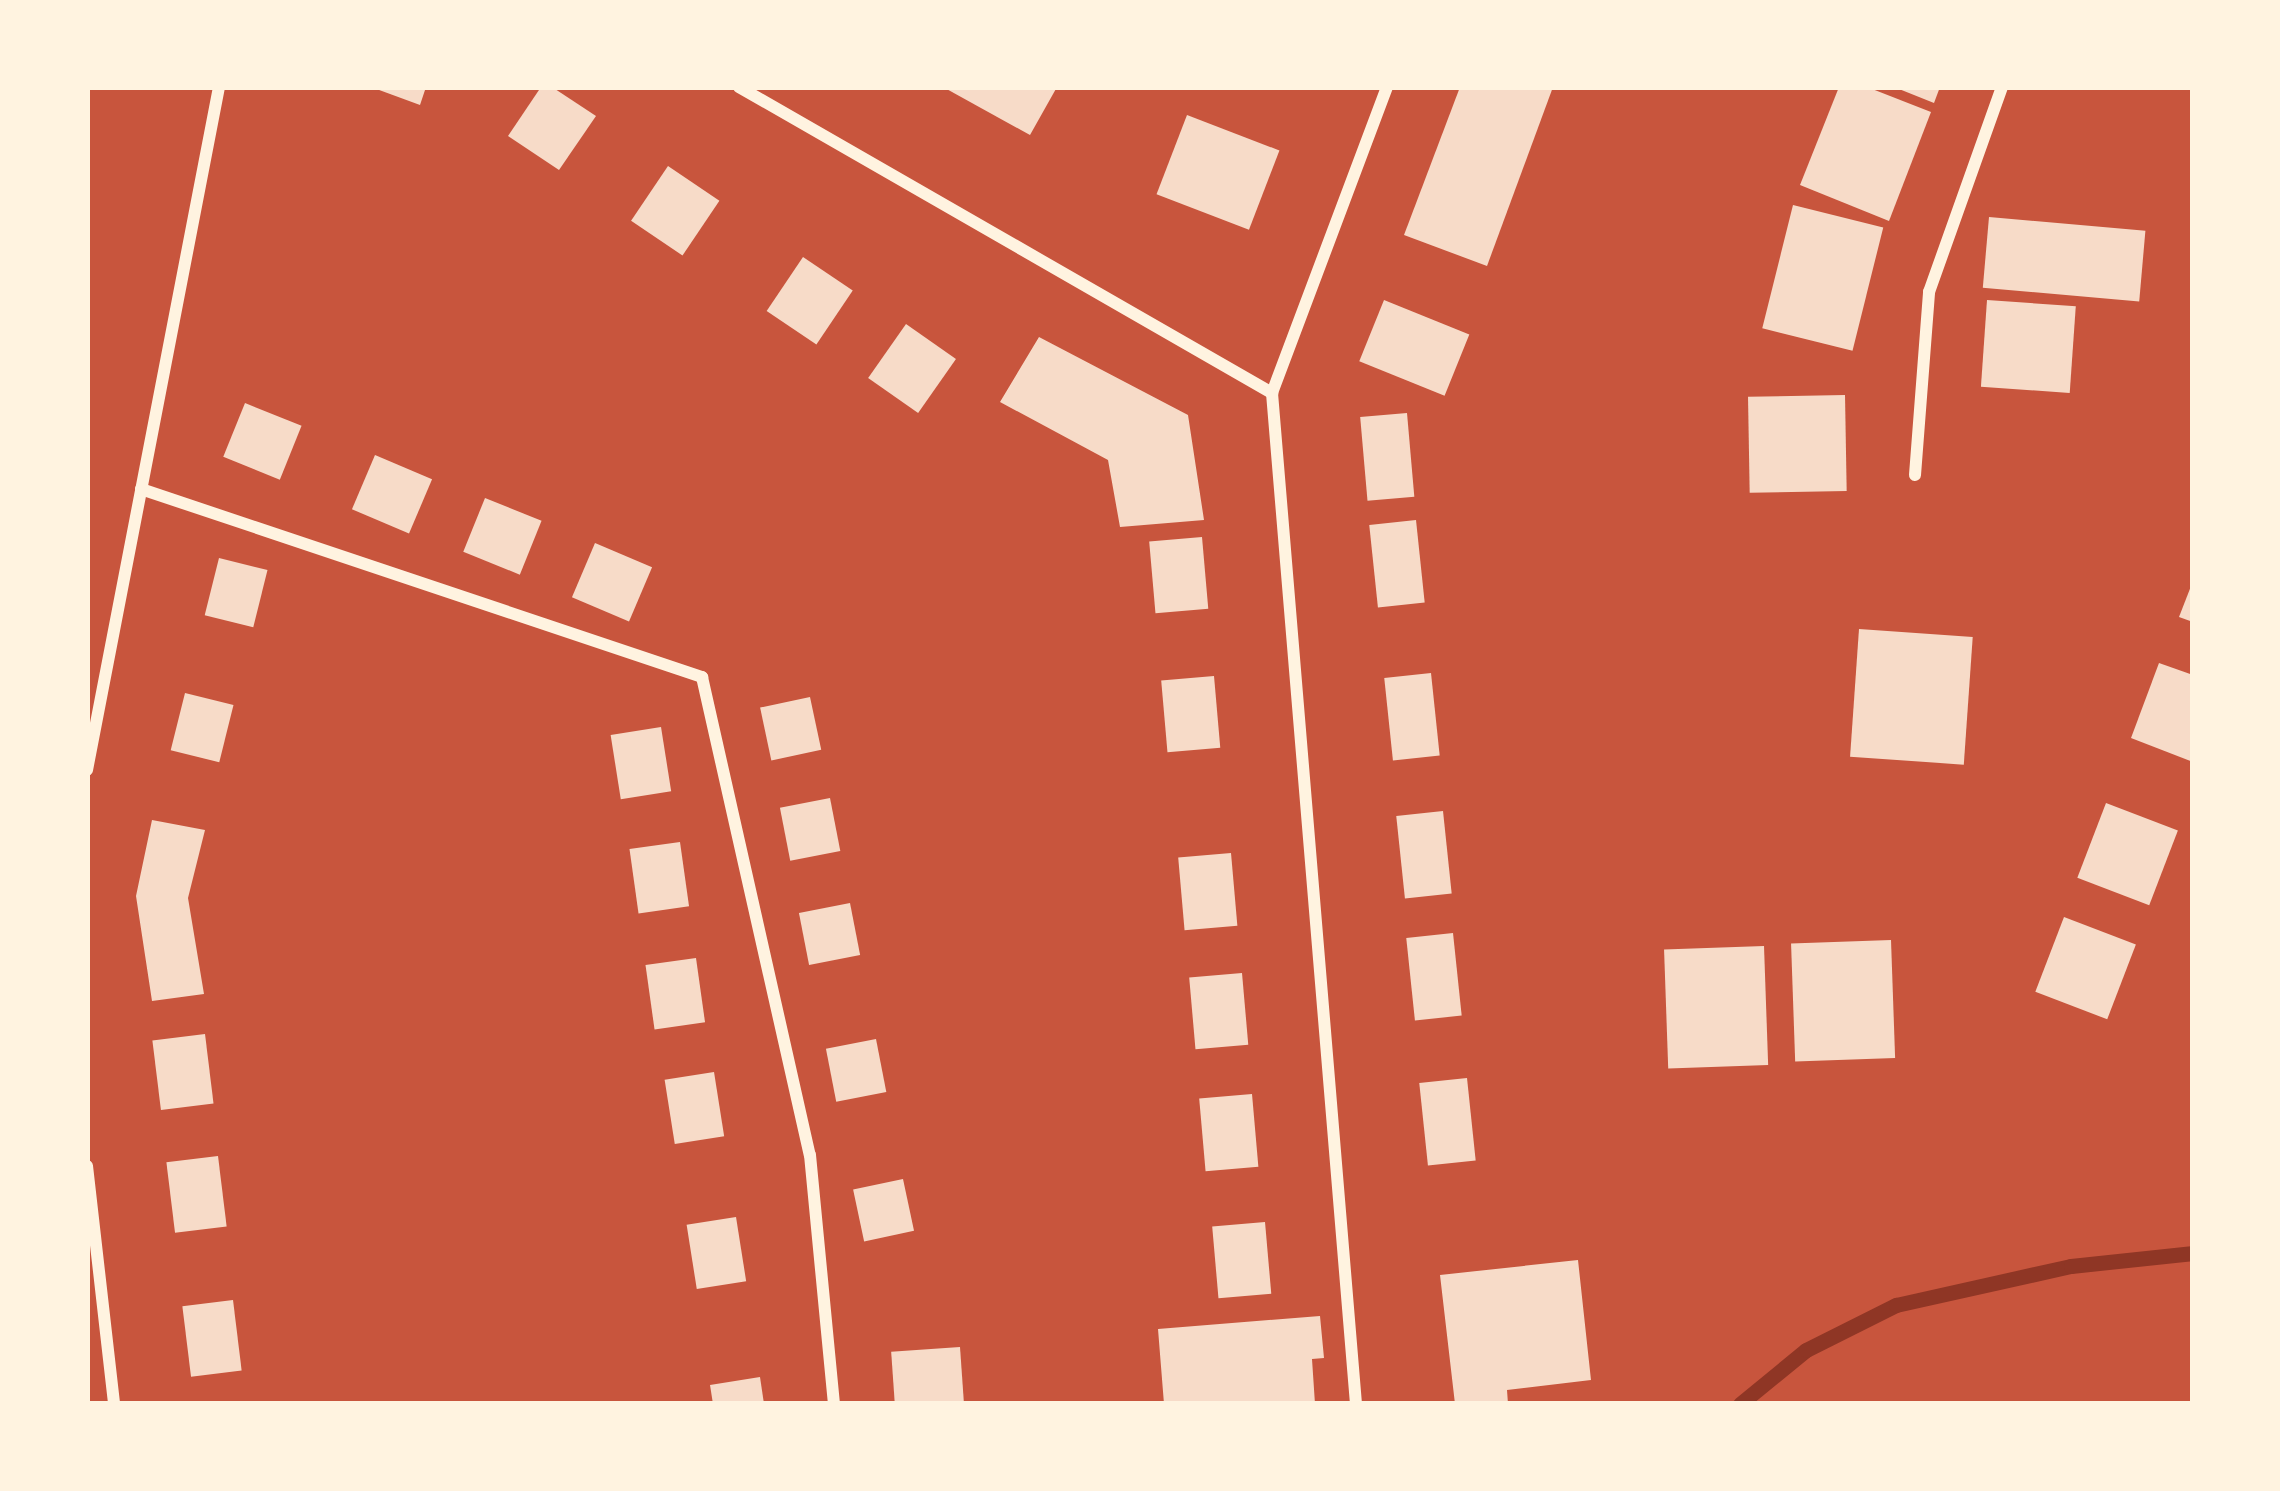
<!DOCTYPE html>
<style>
body{margin:0}
#map{position:relative;width:2280px;height:1491px;overflow:hidden;background:#c8553d;font-family:"Nunito Sans",sans-serif}
div>[style]{position:absolute}
.stream>*{height:15px;margin:-7.5px;padding:0 7.5px;transform-origin:7.5px;border-radius:7.5px;background:#8f3625}
.building>*{inset:0;background:#f7dbc8;transform-origin:0 0}
.minor>*{height:12px;margin:-6px;padding:0 6px;transform-origin:6px;border-radius:6px;background:#fff3e0}
span{translate:-50% -50%;white-space:nowrap;text-align:center;line-height:1.15;-webkit-text-stroke:9px #fff3e0;paint-order:stroke}
.frame{position:absolute;inset:0;border:90px solid #fff3e0;pointer-events:none}
</style>
<div id="map">
<div class="stream">
<i style="left:1740px;top:1404px;width:85px;rotate:-39.3deg"></i>
<i style="left:1806px;top:1350px;width:101px;rotate:-26.6deg"></i>
<i style="left:1896px;top:1305px;width:179px;rotate:-12.6deg"></i>
<i style="left:2071px;top:1266px;width:123px;rotate:-6.1deg"></i>
</div>
<div class="building">
<i style="clip-path:polygon(371px 87px,426px 87px,420px 105px)"></i>
<i style="clip-path:polygon(541px 87px,552px 87px,596px 116px,559px 170px,508px 136px)"></i>
<i style="clip-path:polygon(943px 87px,1057px 87px,1030px 135px)"></i>
<i style="clip-path:polygon(1460px 87px,1553px 87px,1487px 266px,1404px 235px)"></i>
<i style="clip-path:polygon(1839px 87px,1867px 87px,1931px 112px,1889px 221px,1800px 185px)"></i>
<i style="clip-path:polygon(1894px 87px,1940px 87px,1934px 103px)"></i>
<i style="left:1187px;top:115px;width:99px;height:85px;rotate:21deg"></i>
<i style="left:668px;top:166px;width:62px;height:66px;rotate:34deg"></i>
<i style="left:1793px;top:205px;width:93px;height:127px;rotate:14deg"></i>
<i style="left:1989px;top:217px;width:157px;height:71px;rotate:5deg"></i>
<i style="left:803px;top:257px;width:60px;height:65px;rotate:34deg"></i>
<i style="left:1384px;top:300px;width:92px;height:66px;rotate:22deg"></i>
<i style="left:1987px;top:300px;width:89px;height:87px;rotate:4deg"></i>
<i style="left:906px;top:324px;width:61px;height:66px;rotate:35deg"></i>
<i style="clip-path:polygon(1039px 337px,1188px 415px,1204px 520px,1120px 527px,1108px 460px,1000px 402px)"></i>
<i style="left:1845px;top:395px;width:96px;height:97px;rotate:89deg"></i>
<i style="left:245px;top:403px;width:61px;height:58px;rotate:22deg"></i>
<i style="left:1407px;top:413px;width:84px;height:47px;rotate:85deg"></i>
<i style="left:375px;top:455px;width:62px;height:59px;rotate:23deg"></i>
<i style="left:485px;top:498px;width:61px;height:58px;rotate:22deg"></i>
<i style="left:1416px;top:520px;width:83px;height:47px;rotate:84deg"></i>
<i style="left:1202px;top:537px;width:72px;height:53px;rotate:85deg"></i>
<i style="left:595px;top:543px;width:62px;height:59px;rotate:23deg"></i>
<i style="left:219px;top:558px;width:50px;height:59px;rotate:14deg"></i>
<i style="clip-path:polygon(2193px 581px,2193px 622px,2179px 617px)"></i>
<i style="left:1859px;top:629px;width:114px;height:128px;rotate:4deg"></i>
<i style="clip-path:polygon(2159px 663px,2193px 675px,2193px 762px,2131px 738px)"></i>
<i style="left:1431px;top:673px;width:83px;height:47px;rotate:84deg"></i>
<i style="left:1214px;top:676px;width:72px;height:53px;rotate:85deg"></i>
<i style="left:185px;top:693px;width:50px;height:59px;rotate:14deg"></i>
<i style="left:810px;top:697px;width:54px;height:51px;rotate:78deg"></i>
<i style="left:661px;top:727px;width:65px;height:51px;rotate:81deg"></i>
<i style="left:830px;top:798px;width:54px;height:51px;rotate:79deg"></i>
<i style="left:2106px;top:803px;width:77px;height:80px;rotate:21deg"></i>
<i style="left:1443px;top:811px;width:83px;height:47px;rotate:84deg"></i>
<i style="clip-path:polygon(152px 820px,205px 830px,188px 898px,204px 994px,152px 1001px,136px 896px)"></i>
<i style="left:680px;top:842px;width:65px;height:51px;rotate:82deg"></i>
<i style="left:1231px;top:853px;width:73px;height:53px;rotate:85deg"></i>
<i style="left:850px;top:903px;width:53px;height:52px;rotate:79deg"></i>
<i style="left:2064px;top:917px;width:77px;height:80px;rotate:21deg"></i>
<i style="left:1453px;top:933px;width:83px;height:47px;rotate:84deg"></i>
<i style="left:1891px;top:940px;width:118px;height:100px;rotate:88deg"></i>
<i style="left:1764px;top:946px;width:119px;height:100px;rotate:88deg"></i>
<i style="left:696px;top:958px;width:65px;height:51px;rotate:82deg"></i>
<i style="left:1242px;top:973px;width:72px;height:53px;rotate:85deg"></i>
<i style="left:205px;top:1034px;width:70px;height:53px;rotate:83deg"></i>
<i style="left:876px;top:1039px;width:54px;height:51px;rotate:79deg"></i>
<i style="left:714px;top:1072px;width:65px;height:50px;rotate:81deg"></i>
<i style="left:1467px;top:1078px;width:83px;height:48px;rotate:84deg"></i>
<i style="left:1252px;top:1094px;width:73px;height:53px;rotate:85deg"></i>
<i style="left:218px;top:1156px;width:71px;height:52px;rotate:83deg"></i>
<i style="left:903px;top:1179px;width:53px;height:51px;rotate:78deg"></i>
<i style="left:736px;top:1217px;width:65px;height:50px;rotate:81deg"></i>
<i style="left:1265px;top:1222px;width:72px;height:53px;rotate:85deg"></i>
<i style="clip-path:polygon(1578px 1260px,1591px 1380px,1507px 1390px,1508px 1404px,1455px 1404px,1440px 1275px)"></i>
<i style="left:233px;top:1300px;width:71px;height:51px;rotate:83deg"></i>
<i style="clip-path:polygon(1320px 1316px,1324px 1358px,1312px 1359px,1315px 1404px,1164px 1404px,1158px 1329px)"></i>
<i style="left:960px;top:1347px;width:57px;height:69px;rotate:86deg"></i>
<i style="clip-path:polygon(760px 1377px,764px 1404px,713px 1404px,710px 1385px)"></i>
</div>
<div class="minor">
<i style="left:739px;top:87px;width:615px;rotate:29.86deg"></i>
<i style="left:1915px;top:475px;width:184px;rotate:-85.6deg"></i>
<i style="left:1929px;top:292px;width:218px;rotate:-70.4deg"></i>
<i style="left:141px;top:489px;width:592px;rotate:18.53deg"></i>
<i style="left:702px;top:677px;width:490px;rotate:77.3deg"></i>
<i style="left:810px;top:1155px;width:250px;rotate:84.5deg"></i>
<i style="left:87px;top:770px;width:696px;rotate:-79.06deg"></i>
<i style="left:87px;top:1166px;width:240px;rotate:83.5deg"></i>
<i style="left:1356px;top:1404px;width:1014px;rotate:-94.75deg"></i>
<i style="left:1272px;top:393px;width:327px;rotate:-69.4deg"></i>
</div>
<div class="frame"></div>
</div>
